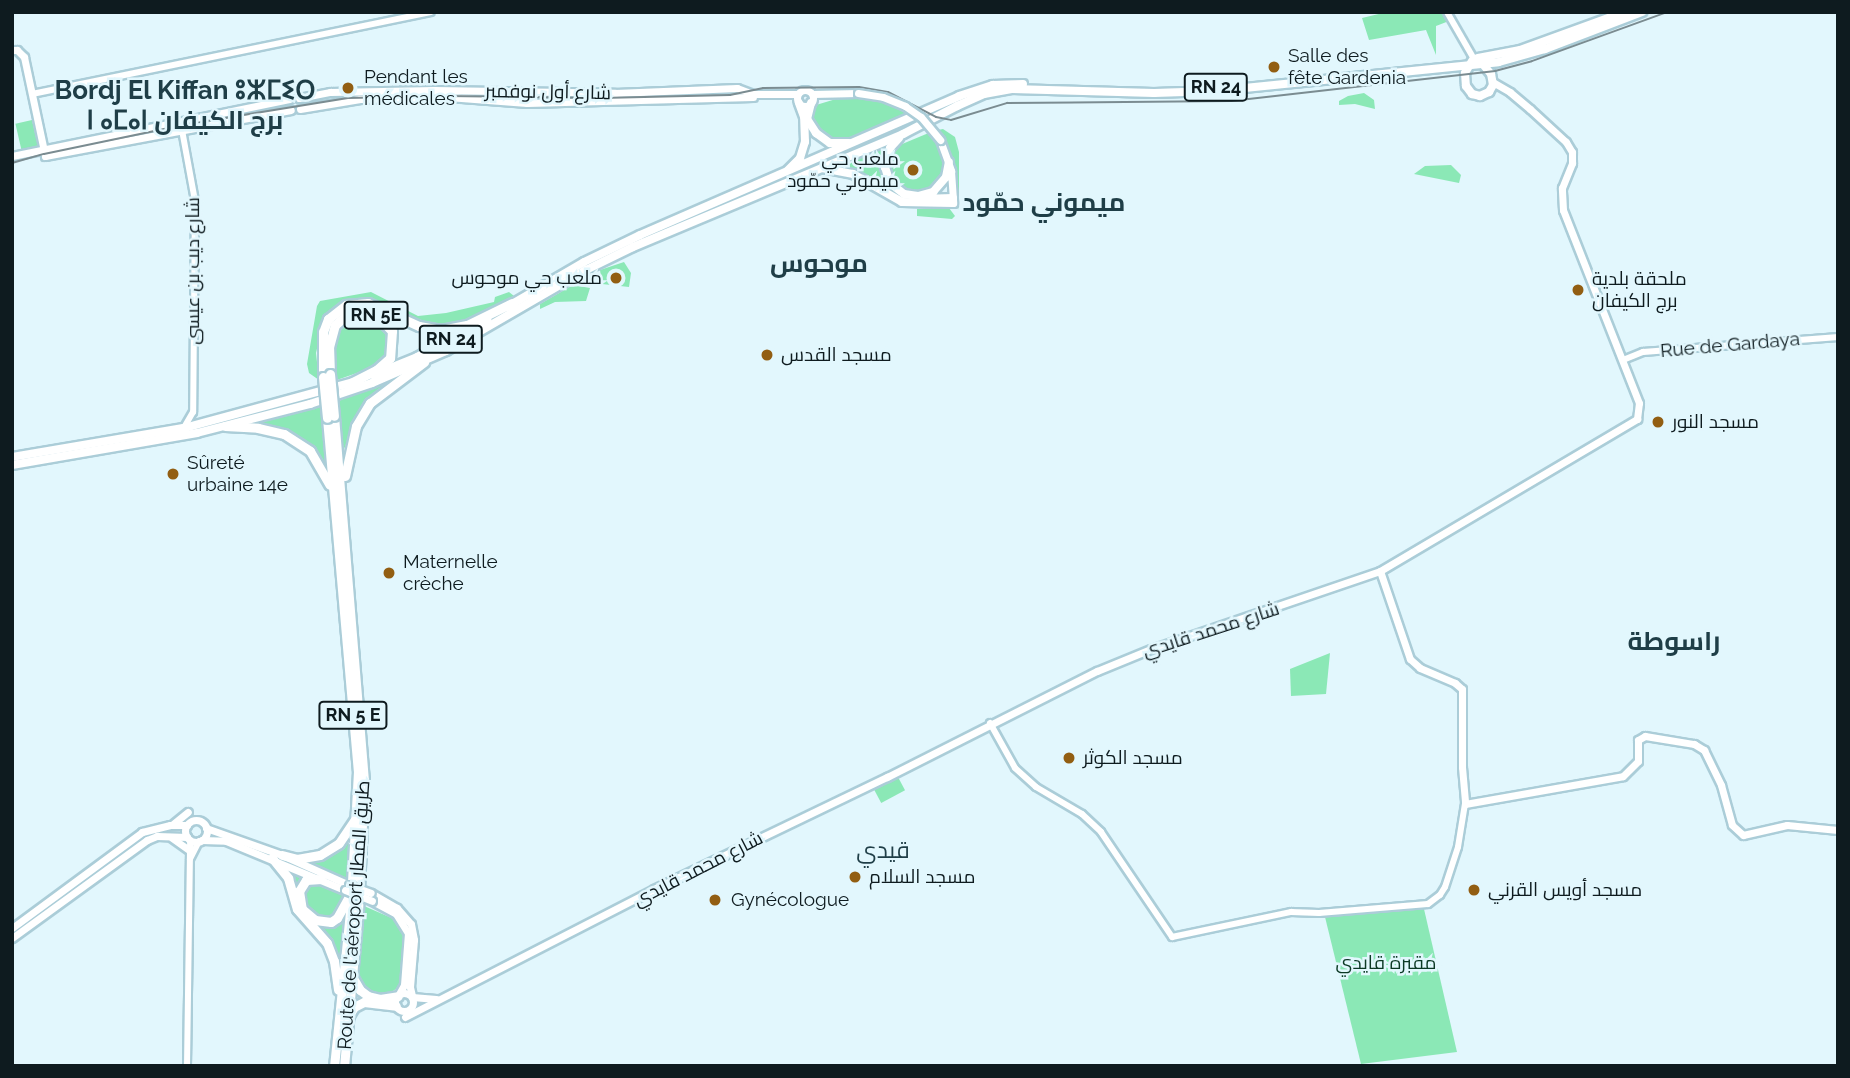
<!DOCTYPE html>
<meta charset="utf-8">
<style>
body{margin:0}
#map{position:relative;width:1850px;height:1078px;overflow:hidden;background:#e2f7fd;font-family:Raleway,Cairo,"Noto Sans Tifinagh",sans-serif}
div>[style]{position:absolute}
.green>*{inset:0;background:#8be8b6;transform-origin:0 0}
.roads{filter:drop-shadow(2px 0 #abcdd8) drop-shadow(-2px 0 #abcdd8) drop-shadow(0 2px #abcdd8) drop-shadow(0 -2px #abcdd8)}
.tertiary>*{height:6px;margin:-3px;padding:0 3px;transform-origin:3px;border-radius:3px;background:#fff}
.secondary>*{height:7px;margin:-3.5px;padding:0 3.5px;transform-origin:3.5px;border-radius:3.5px;background:#fff}
.secondary>.ring{margin:-3.5px;padding:0;box-sizing:content-box;background:none;border:7px solid #fff;border-radius:50%}
.primary>*{height:8px;margin:-4px;padding:0 4px;transform-origin:4px;border-radius:4px;background:#fff}
.trunk>*{height:8px;margin:-4px;padding:0 4px;transform-origin:4px;border-radius:4px;background:#fff}
.motorway>*{height:9px;margin:-4.5px;padding:0 4.5px;transform-origin:4.5px;border-radius:4.5px;background:#fff}
.tram>*{height:2px;margin:-1px;padding:0 1px;transform-origin:1px;border-radius:1px;background:#7b8c91}
.bridges{filter:drop-shadow(2px 0 #abcdd8) drop-shadow(-2px 0 #abcdd8) drop-shadow(0 2px #abcdd8) drop-shadow(0 -2px #abcdd8)}
.secondary-bridge>*{height:7px;margin:-3.5px;padding:0 3.5px;transform-origin:3.5px;border-radius:3.5px;background:#fff}
.motorway-bridge>*{height:9px;margin:-4.5px;padding:0 4.5px;transform-origin:4.5px;border-radius:4.5px;background:#fff}
.dots>*{width:19px;height:19px;translate:-50% -50%;box-sizing:border-box;border:4px solid #e2f7fd;border-radius:50%}
span{translate:-50% -50%;white-space:nowrap;text-align:center;line-height:1.15;-webkit-text-stroke:5px #e2f7fd;paint-order:stroke}
.shield-label span{padding:2px 5px;background:#e2f7fd;border:2px solid;border-radius:5px;-webkit-text-stroke-width:0}
.shield-label{font-size:18px;color:#0e1b1f;font-weight:700}
.poi-label{font-size:19px;color:#0e1b1f}
.left{translate:0 -50%;text-align:left}
.right{translate:-100% -50%;text-align:right}
.street-label{font-size:19px;color:#0e1b1f}
.park-label{font-size:19px;color:#0c3925}
.quarter-label{font-size:23px;color:#1f3e47}
.district-label{font-size:26px;color:#1f3e47;font-weight:700}
.frame{position:absolute;inset:0;border:14px solid #0e1b1f;pointer-events:none}
</style>
<div id="map">
<div class="green">
<i style="clip-path:polygon(1387px 12px,1443px 12px,1449px 21px,1436px 26px,1436px 55px,1426px 30px,1369px 40px,1362px 18px)"></i>
<i style="clip-path:polygon(1364px 93px,1374px 100px,1375px 109px,1355px 104px,1339px 105px,1339px 101px,1348px 96px)"></i>
<i style="clip-path:polygon(859px 98px,881px 99px,908px 111px,899px 119px,840px 143px,831px 142px,812px 125px,810px 113px,816px 105px,836px 99px)"></i>
<i style="left:32px;top:120px;width:27px;height:17px;rotate:77deg"></i>
<i style="clip-path:polygon(943px 129px,955px 137px,959px 152px,959px 210px,950px 155px,938px 130px)"></i>
<i style="clip-path:polygon(931px 132px,946px 160px,945px 173px,931px 192px,905px 193px,887px 174px,888px 157px,895px 147px)"></i>
<i style="clip-path:polygon(890px 143px,882px 158px,883px 175px,888px 187px,905px 200px,852px 172px,834px 166px)"></i>
<i style="clip-path:polygon(1451px 165px,1461px 175px,1459px 183px,1414px 174px,1425px 166px)"></i>
<i style="clip-path:polygon(949px 208px,955px 216px,952px 219px,917px 216px,917px 209px)"></i>
<i style="clip-path:polygon(624px 262px,631px 273px,629px 287px,602px 284px,600px 270px)"></i>
<i style="clip-path:polygon(573px 285px,590px 288px,586px 301px,555px 302px,540px 309px,540px 304px)"></i>
<i style="clip-path:polygon(371px 292px,418px 316px,446px 313px,494px 302px,495px 297px,509px 292px,514px 296px,468px 320px,438px 326px,365px 300px,324px 319px,316px 353px,319px 380px,309px 373px,307px 364px,317px 306px,320px 301px)"></i>
<i style="clip-path:polygon(362px 314px,374px 316px,388px 333px,387px 356px,374px 367px,334px 381px,331px 351px,336px 328px,348px 317px)"></i>
<i style="clip-path:polygon(387px 381px,357px 416px,341px 457px,336px 402px)"></i>
<i style="clip-path:polygon(321px 406px,328px 473px,312px 447px,293px 433px,254px 423px)"></i>
<i style="clip-path:polygon(1330px 653px,1326px 694px,1291px 696px,1290px 669px)"></i>
<i style="left:898px;top:777px;width:15px;height:27px;rotate:62deg"></i>
<i style="clip-path:polygon(352px 831px,348px 881px,297px 861px,305px 861px)"></i>
<i style="clip-path:polygon(285px 869px,306px 878px,297px 890px,315px 923px,344px 913px,339px 974px)"></i>
<i style="clip-path:polygon(312px 883px,345px 896px,340px 909px,331px 918px,323px 919px,309px 912px,302px 900px,304px 887px)"></i>
<i style="clip-path:polygon(364px 906px,394px 919px,403px 932px,404px 947px,400px 986px,389px 994px,372px 994px,363px 989px,357px 977px)"></i>
<i style="clip-path:polygon(1424px 909px,1457px 1052px,1361px 1064px,1325px 917px)"></i>
</div>
<div class="roads">
<div class="tertiary">
<i style="left:1447px;top:12px;width:54px;rotate:60.1deg"></i>
<i style="left:32px;top:94px;width:407px;rotate:-11.6deg"></i>
<i style="left:182px;top:130px;width:72px;rotate:79.6deg"></i>
<i style="left:195px;top:201px;width:211px;rotate:90.5deg"></i>
<i style="left:193px;top:412px;width:16px;rotate:120deg"></i>
<i style="left:1623px;top:360px;width:22px;rotate:-22deg"></i>
<i style="left:1643px;top:352px;width:196px;rotate:-4.4deg"></i>
<i style="left:990px;top:723px;width:51px;rotate:60.9deg"></i>
<i style="left:1015px;top:768px;width:28px;rotate:42deg"></i>
<i style="left:1036px;top:787px;width:53px;rotate:30.4deg"></i>
<i style="left:1082px;top:814px;width:26px;rotate:43deg"></i>
<i style="left:1101px;top:832px;width:127px;rotate:55.9deg"></i>
<i style="left:1172px;top:937px;width:122px;rotate:-11.9deg"></i>
<i style="left:1291px;top:912px;width:28px;rotate:2deg"></i>
<i style="left:1319px;top:913px;width:109px;rotate:-4.7deg"></i>
<i style="left:1428px;top:904px;width:15px;rotate:-37deg"></i>
<i style="left:1440px;top:895px;width:9px;rotate:-58deg"></i>
<i style="left:1445px;top:887px;width:42px;rotate:-72deg"></i>
<i style="left:1458px;top:847px;width:44px;rotate:-80.8deg"></i>
<i style="left:190px;top:859px;width:20px;rotate:-63deg"></i>
<i style="left:187px;top:1066px;width:225px;rotate:-89.2deg"></i>
</div>
<div class="secondary">
<i style="left:12px;top:50px;width:5px"></i>
<i style="left:17px;top:50px;width:10px;rotate:45deg"></i>
<i style="left:24px;top:57px;width:101px;rotate:78deg"></i>
<i style="left:45px;top:156px;width:250px;rotate:-10.6deg"></i>
<i class="ring" style="left:797px;top:90px;width:9px;height:9px"></i>
<i style="left:813px;top:94px;width:45px;rotate:-1.3deg"></i>
<i style="left:299px;top:98px;width:32px;rotate:-11deg"></i>
<i style="left:330px;top:92px;width:104px;rotate:-1.1deg"></i>
<i style="left:434px;top:90px;width:181px;rotate:0.9deg"></i>
<i style="left:615px;top:93px;width:122px;rotate:-2.3deg"></i>
<i style="left:737px;top:88px;width:17px;rotate:21deg"></i>
<i style="left:753px;top:94px;width:44px"></i>
<i style="left:300px;top:109px;width:61px;rotate:-9.5deg"></i>
<i style="left:360px;top:99px;width:88px;rotate:-1.3deg"></i>
<i style="left:448px;top:97px;width:79px;rotate:4.3deg"></i>
<i style="left:527px;top:103px;width:226px;rotate:-1.5deg"></i>
<i style="left:940px;top:140px;width:33px;rotate:70deg"></i>
<i style="left:951px;top:171px;width:32px;rotate:86deg"></i>
<i style="left:12px;top:156px;width:283px;rotate:-11.6deg"></i>
<i style="left:1380px;top:571px;width:93px;rotate:71.2deg"></i>
<i style="left:1410px;top:659px;width:13px;rotate:42deg"></i>
<i style="left:1420px;top:668px;width:38px;rotate:23deg"></i>
<i style="left:1455px;top:683px;width:9px;rotate:41deg"></i>
<i style="left:1462px;top:689px;width:78px;rotate:90deg"></i>
<i style="left:1462px;top:767px;width:37px;rotate:85deg"></i>
<i style="left:1465px;top:804px;width:160px;rotate:-10deg"></i>
<i style="left:1623px;top:776px;width:21px;rotate:-45deg"></i>
<i style="left:1638px;top:761px;width:21px;rotate:-90deg"></i>
<i style="left:1638px;top:740px;width:8px;rotate:-30deg"></i>
<i style="left:1645px;top:736px;width:50px;rotate:9.3deg"></i>
<i style="left:1694px;top:744px;width:12px;rotate:31deg"></i>
<i style="left:1704px;top:750px;width:39px;rotate:64deg"></i>
<i style="left:1721px;top:785px;width:41px;rotate:74.6deg"></i>
<i style="left:1732px;top:825px;width:15px;rotate:42deg"></i>
<i style="left:1743px;top:835px;width:45px;rotate:-12.8deg"></i>
<i style="left:1787px;top:825px;width:51px;rotate:5.6deg"></i>
<i class="ring" style="left:185px;top:820px;width:15px;height:15px"></i>
<i style="left:173px;top:824px;width:19px;rotate:-39deg"></i>
<i style="left:206px;top:828px;width:81px;rotate:19.6deg"></i>
<i style="left:282px;top:855px;width:73px;rotate:24.1deg"></i>
<i style="left:172px;top:838px;width:21px;rotate:35deg"></i>
<i style="left:202px;top:840px;width:24px;rotate:2deg"></i>
<i style="left:226px;top:841px;width:129px;rotate:22.4deg"></i>
<i style="left:371px;top:893px;width:30px;rotate:30deg"></i>
<i style="left:397px;top:908px;width:21px;rotate:49deg"></i>
<i style="left:411px;top:924px;width:16px;rotate:79deg"></i>
<i style="left:414px;top:940px;width:47px;rotate:94.9deg"></i>
<i style="left:410px;top:987px;width:9px;rotate:77deg"></i>
<i style="left:372px;top:901px;width:27px;rotate:28deg"></i>
<i style="left:396px;top:914px;width:22px;rotate:58deg"></i>
<i style="left:408px;top:933px;width:52px;rotate:94.4deg"></i>
<i style="left:404px;top:985px;width:10px;rotate:119deg"></i>
<i style="left:12px;top:928px;width:162px;rotate:-36.4deg"></i>
<i style="left:142px;top:832px;width:29px;rotate:-14deg"></i>
<i style="left:170px;top:825px;width:17px"></i>
<i style="left:12px;top:938px;width:167px;rotate:-36deg"></i>
<i style="left:147px;top:840px;width:11px;rotate:-22deg"></i>
<i style="left:157px;top:836px;width:30px;rotate:2deg"></i>
<i class="ring" style="left:395px;top:993px;width:11px;height:11px"></i>
<i style="left:412px;top:997px;width:24px;rotate:5deg"></i>
<i style="left:405px;top:1017px;width:280px;rotate:-27.2deg"></i>
<i style="left:654px;top:889px;width:259px;rotate:-25.7deg"></i>
<i style="left:887px;top:777px;width:235px;rotate:-26.8deg"></i>
<i style="left:1097px;top:671px;width:58px;rotate:-22.2deg"></i>
<i style="left:1151px;top:649px;width:242px;rotate:-18.8deg"></i>
<i style="left:1380px;top:571px;width:299px;rotate:-30.6deg"></i>
<i style="left:1637px;top:419px;width:16px;rotate:-83deg"></i>
<i style="left:1639px;top:403px;width:207px;rotate:-111.5deg"></i>
<i style="left:1563px;top:210px;width:22px;rotate:-93deg"></i>
<i style="left:1562px;top:188px;width:27px;rotate:-68deg"></i>
<i style="left:1572px;top:163px;width:11px;rotate:-90deg"></i>
<i style="left:1572px;top:152px;width:12px;rotate:-121deg"></i>
<i style="left:1566px;top:142px;width:49px;rotate:-137.5deg"></i>
<i style="left:1530px;top:109px;width:26px;rotate:-140deg"></i>
<i style="left:1510px;top:92px;width:20px;rotate:-150deg"></i>
</div>
<div class="primary">
<i style="left:1478px;top:58px;width:43px;rotate:-10.8deg"></i>
<i style="left:1520px;top:50px;width:112px;rotate:-19.9deg"></i>
<i style="left:1472px;top:61px;width:14px;rotate:120deg"></i>
<i style="left:1465px;top:73px;width:13px;rotate:86deg"></i>
<i style="left:1466px;top:86px;width:10px;rotate:53deg"></i>
<i style="left:1472px;top:94px;width:8px;rotate:14deg"></i>
<i style="left:1480px;top:96px;width:10px;rotate:-24deg"></i>
<i style="left:1489px;top:92px;width:8px;rotate:-60deg"></i>
<i style="left:1493px;top:85px;width:11px;rotate:-100deg"></i>
<i style="left:1491px;top:74px;width:16px;rotate:-130deg"></i>
<i style="left:959px;top:96px;width:36px;rotate:-18deg"></i>
<i style="left:993px;top:85px;width:30px;rotate:-2deg"></i>
<i style="left:957px;top:106px;width:30px;rotate:-24deg"></i>
<i style="left:984px;top:94px;width:28px;rotate:-10deg"></i>
<i style="left:1012px;top:89px;width:142px;rotate:1.6deg"></i>
<i style="left:1154px;top:93px;width:61px;rotate:-1.9deg"></i>
<i style="left:1215px;top:91px;width:285px;rotate:-5.8deg"></i>
<i style="left:1499px;top:62px;width:48px;rotate:-15.8deg"></i>
<i style="left:1545px;top:49px;width:104px;rotate:-20.9deg"></i>
</div>
<div class="trunk">
<i style="left:811px;top:103px;width:16px;rotate:104deg"></i>
<i style="left:807px;top:119px;width:17px;rotate:57deg"></i>
<i style="left:816px;top:133px;width:17px;rotate:36deg"></i>
<i style="left:830px;top:143px;width:19px"></i>
<i style="left:899px;top:138px;width:13px;rotate:132deg"></i>
<i style="left:890px;top:148px;width:20px;rotate:105deg"></i>
<i style="left:885px;top:167px;width:17px;rotate:73deg"></i>
<i style="left:890px;top:183px;width:18px;rotate:38deg"></i>
<i style="left:904px;top:194px;width:14px;rotate:8deg"></i>
<i style="left:918px;top:196px;width:16px;rotate:-15deg"></i>
<i style="left:933px;top:192px;width:20px;rotate:-49deg"></i>
<i style="left:946px;top:177px;width:15px;rotate:-79deg"></i>
<i style="left:822px;top:168px;width:32px;rotate:11deg"></i>
<i style="left:853px;top:174px;width:56px;rotate:29.7deg"></i>
<i style="left:902px;top:202px;width:51px;rotate:1.1deg"></i>
<i style="left:788px;top:170px;width:17px;rotate:-45deg"></i>
<i style="left:800px;top:158px;width:17px;rotate:-73deg"></i>
<i style="left:805px;top:142px;width:25px;rotate:-92deg"></i>
<i style="left:804px;top:117px;width:15px;rotate:-110deg"></i>
<i style="left:921px;top:199px;width:32px;rotate:-2deg"></i>
<i style="left:507px;top:307px;width:89px;rotate:-30.3deg"></i>
<i style="left:584px;top:262px;width:62px;rotate:-25.7deg"></i>
<i style="left:640px;top:235px;width:348px;rotate:-23.5deg"></i>
<i style="left:373px;top:375px;width:48px;rotate:-22.2deg"></i>
<i style="left:417px;top:357px;width:80px;rotate:-28.5deg"></i>
<i style="left:12px;top:457px;width:174px;rotate:-9.6deg"></i>
<i style="left:184px;top:428px;width:179px;rotate:-15.2deg"></i>
<i style="left:12px;top:465px;width:188px;rotate:-9.8deg"></i>
<i style="left:197px;top:433px;width:117px;rotate:-14.4deg"></i>
<i style="left:310px;top:404px;width:65px;rotate:-18.7deg"></i>
<i style="left:372px;top:383px;width:81px;rotate:-23.4deg"></i>
<i style="left:446px;top:351px;width:162px;rotate:-30.1deg"></i>
<i style="left:586px;top:270px;width:52px;rotate:-26.1deg"></i>
<i style="left:633px;top:247px;width:293px;rotate:-22.7deg"></i>
<i style="left:903px;top:134px;width:61px;rotate:-27.4deg"></i>
</div>
<div class="motorway">
<i style="left:330px;top:374px;width:27px;rotate:-92deg"></i>
<i style="left:329px;top:347px;width:23px;rotate:-75deg"></i>
<i style="left:335px;top:325px;width:20px;rotate:-41deg"></i>
<i style="left:350px;top:312px;width:17px;rotate:-3deg"></i>
<i style="left:367px;top:311px;width:9px;rotate:21deg"></i>
<i style="left:375px;top:314px;width:24px;rotate:45deg"></i>
<i style="left:392px;top:331px;width:27px;rotate:94deg"></i>
<i style="left:390px;top:358px;width:18px;rotate:139deg"></i>
<i style="left:376px;top:370px;width:28px;rotate:153deg"></i>
<i style="left:323px;top:377px;width:45px;rotate:-90deg"></i>
<i style="left:323px;top:332px;width:14px;rotate:-69deg"></i>
<i style="left:328px;top:319px;width:23px;rotate:-38deg"></i>
<i style="left:346px;top:305px;width:22px;rotate:-5deg"></i>
<i style="left:368px;top:303px;width:56px;rotate:24.3deg"></i>
<i style="left:419px;top:326px;width:22px;rotate:10deg"></i>
<i style="left:441px;top:330px;width:26px;rotate:-11deg"></i>
<i style="left:467px;top:325px;width:50px;rotate:-26.1deg"></i>
<i style="left:334px;top:416px;width:365px;rotate:85.3deg"></i>
<i style="left:364px;top:780px;width:130px;rotate:92.6deg"></i>
<i style="left:358px;top:910px;width:157px;rotate:95.1deg"></i>
<i style="left:327px;top:418px;width:354px;rotate:85deg"></i>
<i style="left:358px;top:771px;width:131px;rotate:93.1deg"></i>
<i style="left:351px;top:902px;width:165px;rotate:95.9deg"></i>
<i style="left:225px;top:426px;width:33px;rotate:3deg"></i>
<i style="left:258px;top:428px;width:27px;rotate:13deg"></i>
<i style="left:284px;top:434px;width:31px;rotate:33deg"></i>
<i style="left:310px;top:451px;width:39px;rotate:60deg"></i>
<i style="left:345px;top:476px;width:51px;rotate:-77.6deg"></i>
<i style="left:356px;top:426px;width:27px;rotate:-59deg"></i>
<i style="left:370px;top:403px;width:68px;rotate:-37.2deg"></i>
<i style="left:282px;top:855px;width:16px;rotate:15deg"></i>
<i style="left:297px;top:859px;width:23px;rotate:-10deg"></i>
<i style="left:320px;top:855px;width:22px;rotate:-32deg"></i>
<i style="left:339px;top:843px;width:29px;rotate:-56deg"></i>
<i style="left:272px;top:858px;width:26px;rotate:51deg"></i>
<i style="left:288px;top:878px;width:32px;rotate:74deg"></i>
<i style="left:297px;top:909px;width:45px;rotate:48.6deg"></i>
<i style="left:327px;top:943px;width:19px;rotate:69deg"></i>
<i style="left:334px;top:961px;width:29px;rotate:82deg"></i>
<i style="left:321px;top:879px;width:15px;rotate:176deg"></i>
<i style="left:306px;top:880px;width:13px;rotate:122deg"></i>
<i style="left:299px;top:891px;width:18px;rotate:81deg"></i>
<i style="left:302px;top:909px;width:17px;rotate:40deg"></i>
<i style="left:315px;top:920px;width:16px;rotate:7deg"></i>
<i style="left:331px;top:922px;width:7px;rotate:-34deg"></i>
<i style="left:337px;top:918px;width:25px;rotate:-61deg"></i>
<i style="left:353px;top:978px;width:14px;rotate:60deg"></i>
<i style="left:360px;top:990px;width:10px;rotate:37deg"></i>
<i style="left:368px;top:996px;width:12px;rotate:14deg"></i>
<i style="left:380px;top:999px;width:18px;rotate:-9deg"></i>
<i style="left:349px;top:1015px;width:9px;rotate:-58deg"></i>
<i style="left:354px;top:1007px;width:11px;rotate:-27deg"></i>
<i style="left:364px;top:1002px;width:32px;rotate:7deg"></i>
</div>
</div>
<div class="tram">
<i style="left:12px;top:163px;width:33px;rotate:-16deg"></i>
<i style="left:44px;top:154px;width:147px;rotate:-11.8deg"></i>
<i style="left:188px;top:124px;width:162px;rotate:-9.2deg"></i>
<i style="left:348px;top:98px;width:99px;rotate:-1.2deg"></i>
<i style="left:447px;top:96px;width:154px;rotate:0.7deg"></i>
<i style="left:601px;top:98px;width:129px;rotate:-1.3deg"></i>
<i style="left:730px;top:95px;width:34px;rotate:-12deg"></i>
<i style="left:763px;top:88px;width:96px;rotate:-0.6deg"></i>
<i style="left:859px;top:87px;width:29px;rotate:10deg"></i>
<i style="left:888px;top:92px;width:54px;rotate:27.5deg"></i>
<i style="left:936px;top:117px;width:15px;rotate:11deg"></i>
<i style="left:951px;top:120px;width:59px;rotate:-16.9deg"></i>
<i style="left:1007px;top:103px;width:224px;rotate:-0.5deg"></i>
<i style="left:1231px;top:101px;width:266px;rotate:-6.5deg"></i>
<i style="left:1495px;top:71px;width:38px;rotate:-15deg"></i>
<i style="left:1532px;top:61px;width:144px;rotate:-19.9deg"></i>
</div>
<div class="bridges">
<div class="secondary-bridge">
<i style="left:858px;top:93px;width:25px;rotate:9deg"></i>
<i style="left:883px;top:97px;width:24px;rotate:22deg"></i>
<i style="left:905px;top:106px;width:19px;rotate:35deg"></i>
<i style="left:921px;top:117px;width:30px;rotate:50deg"></i>
<i style="left:349px;top:885px;width:23px;rotate:20deg"></i>
<i style="left:345px;top:890px;width:29px;rotate:22deg"></i>
</div>
<div class="motorway-bridge">
<i style="left:330px;top:374px;width:42px;rotate:84.6deg"></i>
<i style="left:323px;top:377px;width:41px;rotate:84.4deg"></i>
</div>
</div>
<div class="dots">
<i style="left:1274px;top:67px;background:#925e12"></i>
<i style="left:348px;top:88px;background:#925e12"></i>
<i style="left:913px;top:170px;background:#925e12"></i>
<i style="left:616px;top:278px;background:#925e12"></i>
<i style="left:1578px;top:290px;background:#925e12"></i>
<i style="left:767px;top:355px;background:#925e12"></i>
<i style="left:1658px;top:422px;background:#925e12"></i>
<i style="left:173px;top:474px;background:#925e12"></i>
<i style="left:389px;top:573px;background:#925e12"></i>
<i style="left:1069px;top:758px;background:#925e12"></i>
<i style="left:855px;top:877px;background:#925e12"></i>
<i style="left:1474px;top:890px;background:#925e12"></i>
<i style="left:715px;top:900px;background:#925e12"></i>
</div>
<div class="shield-label">
<span style="left:1216px;top:87px">RN 24</span>
<span style="left:376px;top:315px">RN 5E</span>
<span style="left:451px;top:339px">RN 24</span>
<span style="left:353px;top:715px">RN 5 E</span>
</div>
<div class="poi-label">
<span class="left" style="left:1288px;top:67px">Salle des<br>fête Gardenia</span>
<span class="left" style="left:364px;top:88px">Pendant les<br>médicales</span>
<span class="right" style="left:899px;top:170px">ملعب حي<br>ميموني حمّود</span>
<span class="right" style="left:602px;top:278px">ملعب حي موحوس</span>
<span class="left" style="left:1592px;top:290px">ملحقة بلدية<br>برج الكيفان</span>
<span class="left" style="left:781px;top:355px">مسجد القدس</span>
<span class="left" style="left:1672px;top:422px">مسجد النور</span>
<span class="left" style="left:187px;top:474px">Sûreté<br>urbaine 14e</span>
<span class="left" style="left:403px;top:573px">Maternelle<br>crèche</span>
<span class="left" style="left:1083px;top:758px">مسجد الكوثر</span>
<span class="left" style="left:869px;top:877px">مسجد السلام</span>
<span class="left" style="left:1488px;top:890px">مسجد أويس القرني</span>
<span class="left" style="left:731px;top:900px">Gynécologue</span>
</div>
<div class="street-label">
<span style="left:548px;top:92px;rotate:1deg">شارع أول نوفمبر</span>
<span style="left:193px;top:271px;rotate:-90deg">شارع ديب بن عيسى</span>
<span style="left:1730px;top:345px;rotate:-5deg">Rue de Gardaya</span>
<span style="left:1211px;top:630px;rotate:-18deg">شارع محمد قايدي</span>
<span style="left:698px;top:869px;rotate:-27deg">شارع محمد قايدي</span>
<span style="left:354px;top:915px;rotate:-86deg">Route de l'aéroport طريق المطار</span>
</div>
<div class="park-label">
<span style="left:1386px;top:963px">مقبرة قايدي</span>
</div>
<div class="quarter-label">
<span style="left:883px;top:850px">قيدي</span>
</div>
<div class="district-label">
<span style="left:185px;top:106px">Bordj El Kiffan ⵓⵣⵎⵉⵔ<br>ⵏ ⴰⵎⴰⵏ برج الكيفان</span>
<span style="left:1044px;top:203px">ميموني حمّود</span>
<span style="left:819px;top:264px">موحوس</span>
<span style="left:1674px;top:642px">راسوطة</span>
</div>
<div class="frame"></div>
</div>
